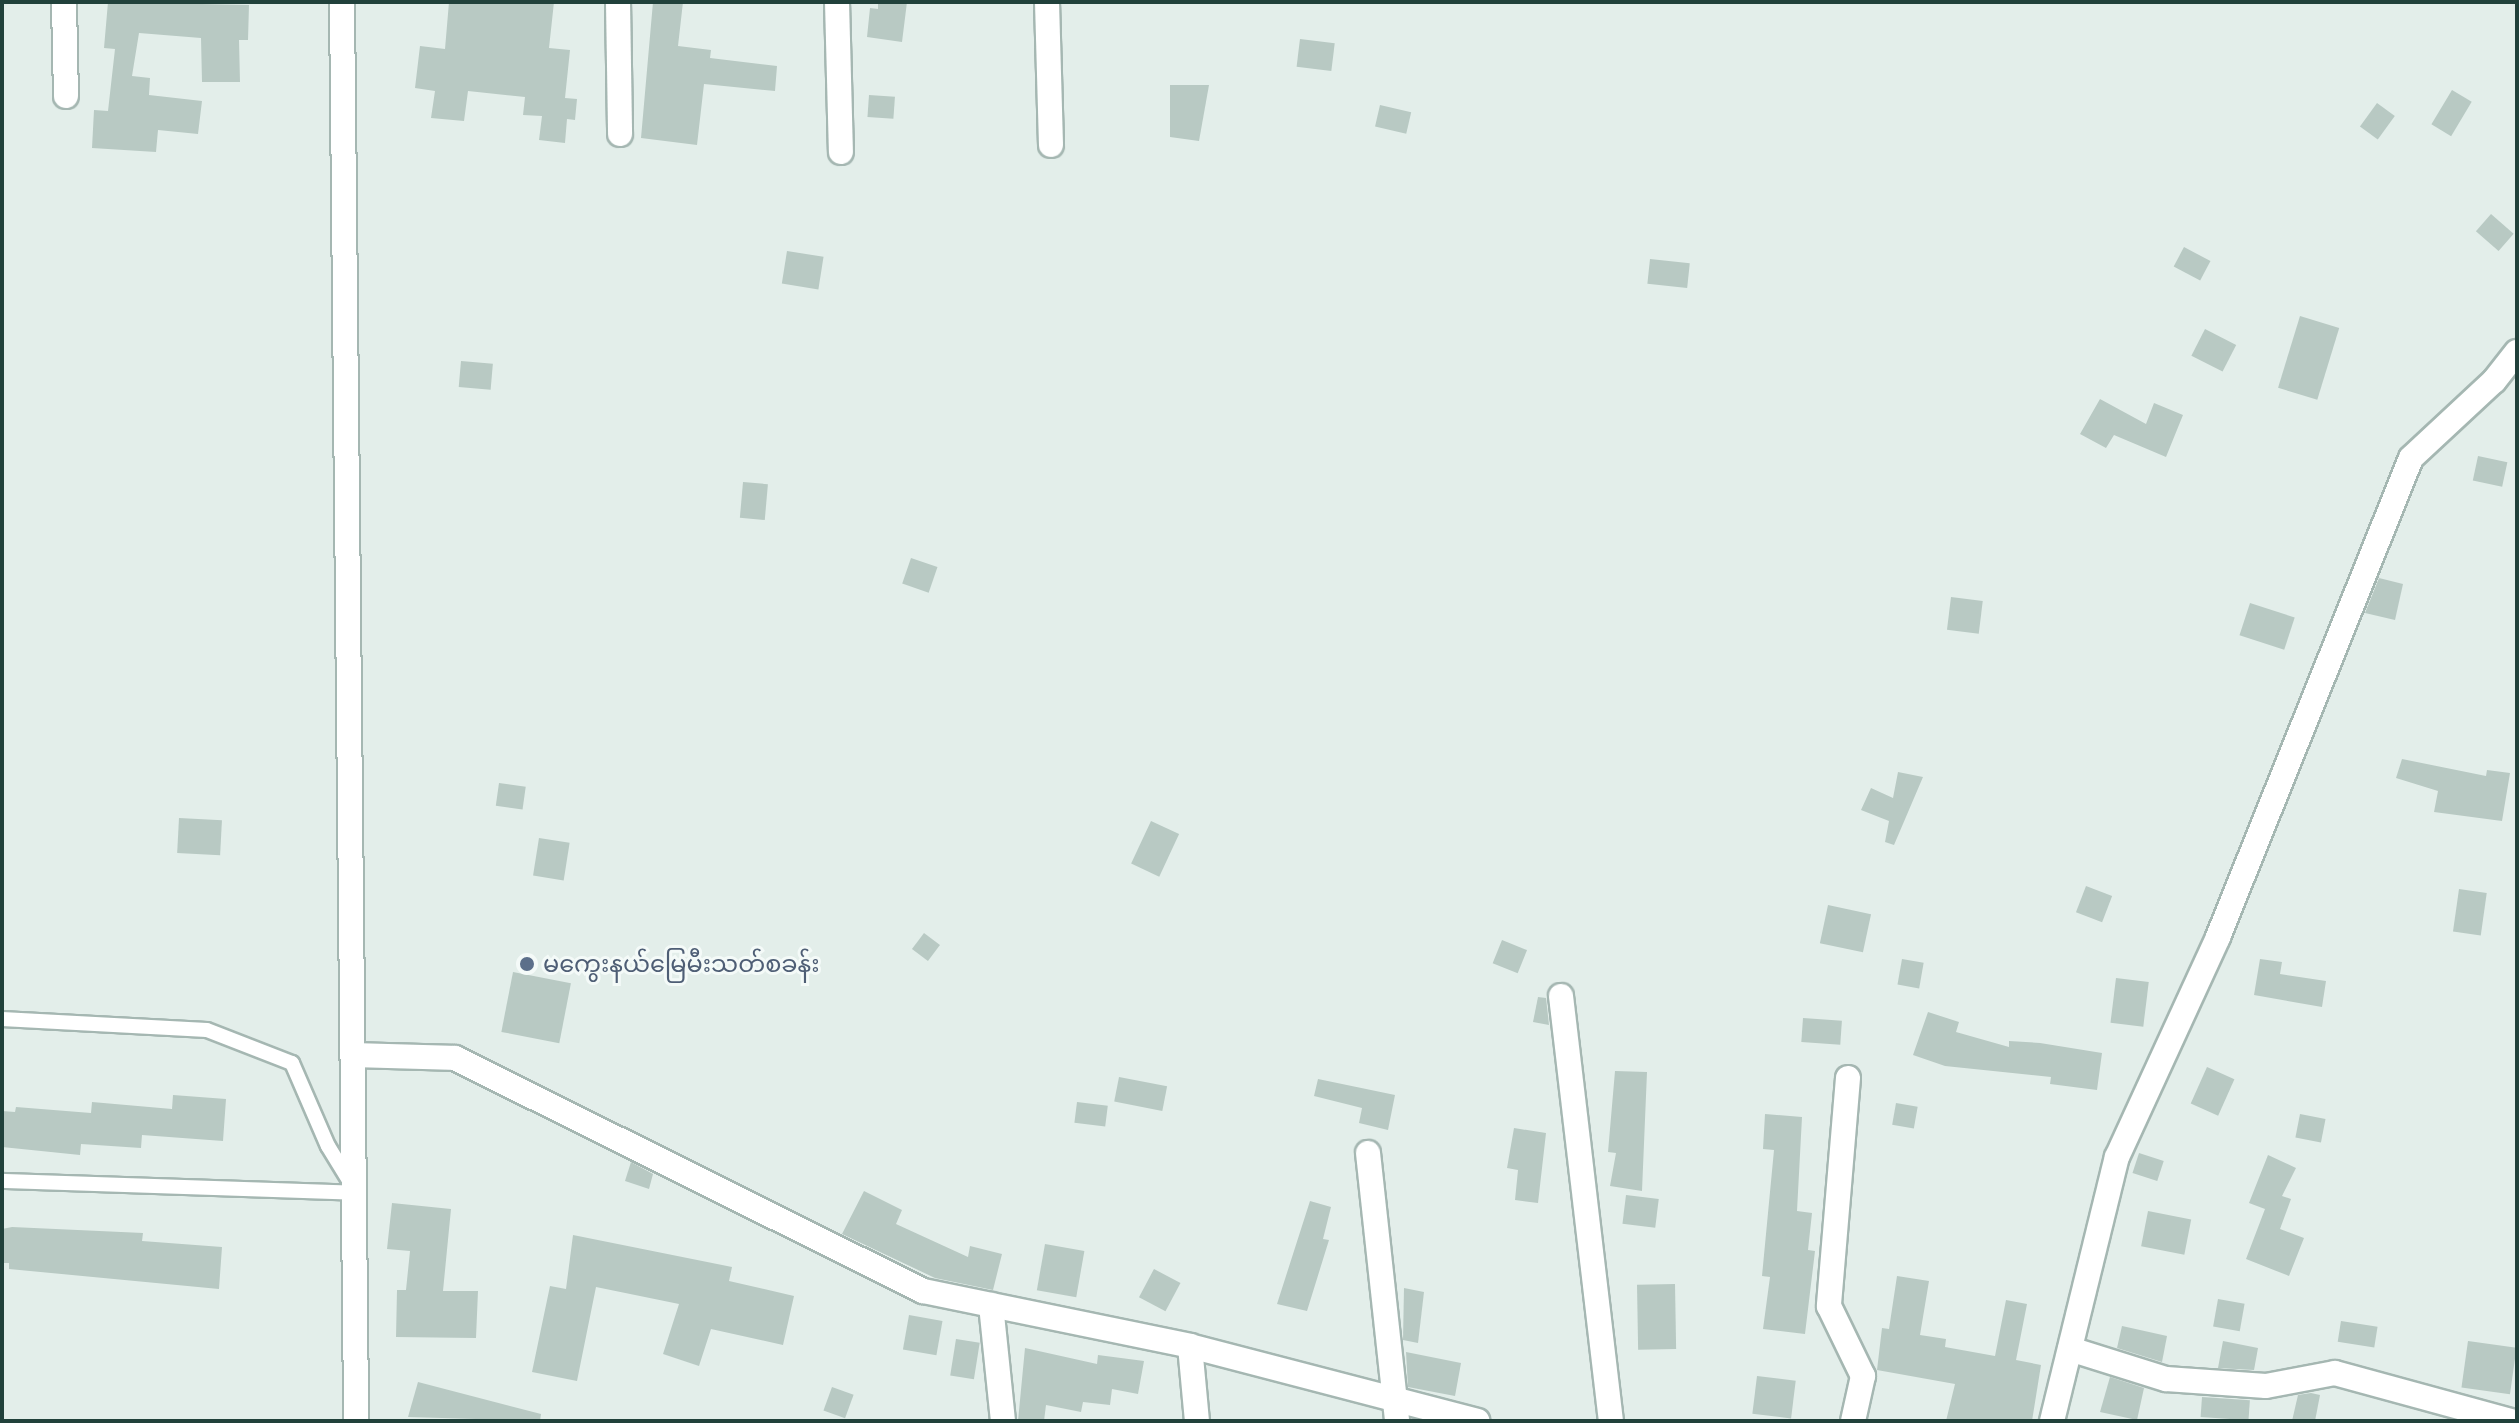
<!DOCTYPE html>
<meta charset="utf-8">
<style>
body{margin:0}
#map{position:relative;width:2519px;height:1423px;overflow:hidden;background:#e3eeea;font-family:"DM Sans","Noto Sans Myanmar",sans-serif}
div>[style]{position:absolute}
.building>*{inset:0;background:#b8c9c3;transform-origin:0 0}
.roads{filter:drop-shadow(2px 0 #a5b7b2) drop-shadow(-2px 0 #a5b7b2) drop-shadow(0 2px #a5b7b2) drop-shadow(0 -2px #a5b7b2)}
.lane>*{height:14px;margin:-7px;padding:0 7px;transform-origin:7px;border-radius:7px;background:#fff}
.street>*{height:24px;margin:-12px;padding:0 12px;transform-origin:12px;border-radius:12px;background:#fff}
.dots>*{width:22px;height:22px;translate:-50% -50%;box-sizing:border-box;border:4px solid #f4faf8;border-radius:50%}
span{translate:-50% -50%;white-space:nowrap;text-align:center;line-height:1.15;-webkit-text-stroke:6px #f4faf8;paint-order:stroke}
.service-label{font-size:24px;color:#4e5e75}
.left{translate:0 -50%;text-align:left}
.frame{position:absolute;inset:0;border:4px solid #21413b;pointer-events:none}
</style>
<div id="map">
<div class="building">
<i style="clip-path:polygon(108px 2px,249px 5px,248px 40px,239px 40px,240px 82px,202px 82px,201px 38px,139px 33px,132px 76px,150px 78px,149px 95px,202px 101px,198px 134px,158px 130px,156px 152px,92px 148px,94px 110px,108px 111px,115px 49px,104px 48px)"></i>
<i style="clip-path:polygon(449px 2px,554px 2px,549px 48px,570px 50px,565px 98px,577px 99px,575px 120px,567px 119px,565px 143px,539px 140px,542px 116px,523px 115px,525px 97px,468px 91px,464px 121px,431px 118px,435px 91px,415px 88px,420px 46px,445px 49px)"></i>
<i style="clip-path:polygon(653px 2px,683px 2px,678px 46px,711px 50px,710px 58px,777px 66px,775px 91px,704px 84px,697px 145px,641px 138px)"></i>
<i style="clip-path:polygon(878px 2px,907px 2px,902px 42px,867px 37px,870px 8px,878px 9px)"></i>
<i style="left:1300px;top:39px;width:35px;height:28px;rotate:7deg"></i>
<i style="clip-path:polygon(1170px 85px,1209px 85px,1199px 141px,1170px 137px)"></i>
<i style="left:2452px;top:90px;width:23px;height:40px;rotate:31deg"></i>
<i style="left:869px;top:95px;width:26px;height:22px;rotate:4deg"></i>
<i style="left:2377px;top:103px;width:22px;height:29px;rotate:36deg"></i>
<i style="left:1380px;top:105px;width:32px;height:22px;rotate:13deg"></i>
<i style="left:2491px;top:214px;width:30px;height:23px;rotate:41deg"></i>
<i style="left:2184px;top:247px;width:30px;height:22px;rotate:28deg"></i>
<i style="left:787px;top:251px;width:37px;height:33px;rotate:9deg"></i>
<i style="left:1650px;top:259px;width:40px;height:25px;rotate:6deg"></i>
<i style="left:2300px;top:316px;width:41px;height:75px;rotate:17deg"></i>
<i style="left:2205px;top:329px;width:35px;height:30px;rotate:27deg"></i>
<i style="left:461px;top:361px;width:32px;height:26px;rotate:5deg"></i>
<i style="clip-path:polygon(2100px 399px,2146px 424px,2154px 403px,2183px 415px,2166px 457px,2114px 435px,2106px 448px,2080px 434px)"></i>
<i style="left:2478px;top:456px;width:30px;height:25px;rotate:12deg"></i>
<i style="left:743px;top:482px;width:25px;height:36px;rotate:5deg"></i>
<i style="left:911px;top:558px;width:28px;height:27px;rotate:19deg"></i>
<i style="clip-path:polygon(2379px 578px,2403px 584px,2395px 620px,2365px 613px)"></i>
<i style="left:1951px;top:597px;width:32px;height:33px;rotate:7deg"></i>
<i style="left:2250px;top:603px;width:47px;height:34px;rotate:18deg"></i>
<i style="clip-path:polygon(2402px 759px,2486px 776px,2487px 770px,2510px 773px,2502px 821px,2434px 812px,2438px 791px,2396px 778px)"></i>
<i style="clip-path:polygon(1898px 772px,1923px 777px,1894px 845px,1885px 842px,1889px 821px,1861px 810px,1871px 788px,1893px 798px)"></i>
<i style="left:499px;top:783px;width:27px;height:23px;rotate:8deg"></i>
<i style="left:179px;top:818px;width:43px;height:35px;rotate:3deg"></i>
<i style="left:1151px;top:821px;width:31px;height:47px;rotate:25deg"></i>
<i style="left:539px;top:838px;width:31px;height:38px;rotate:9deg"></i>
<i style="left:2086px;top:886px;width:28px;height:28px;rotate:21deg"></i>
<i style="left:2459px;top:889px;width:28px;height:43px;rotate:8deg"></i>
<i style="left:1828px;top:905px;width:44px;height:39px;rotate:12deg"></i>
<i style="left:924px;top:933px;width:20px;height:20px;rotate:37deg"></i>
<i style="left:1502px;top:940px;width:27px;height:25px;rotate:22deg"></i>
<i style="left:1902px;top:959px;width:22px;height:26px;rotate:10deg"></i>
<i style="clip-path:polygon(2260px 959px,2282px 962px,2280px 974px,2326px 981px,2322px 1007px,2254px 995px)"></i>
<i style="left:513px;top:972px;width:59px;height:61px;rotate:11deg"></i>
<i style="left:2116px;top:978px;width:33px;height:45px;rotate:7deg"></i>
<i style="clip-path:polygon(1538px 997px,1546px 998px,1549px 1025px,1533px 1022px)"></i>
<i style="clip-path:polygon(1928px 1012px,1959px 1022px,1956px 1032px,2009px 1047px,2009px 1041px,2040px 1043px,2102px 1053px,2097px 1090px,2050px 1084px,2051px 1077px,1945px 1066px,1913px 1055px)"></i>
<i style="left:1803px;top:1018px;width:39px;height:24px;rotate:4deg"></i>
<i style="left:2207px;top:1067px;width:30px;height:40px;rotate:24deg"></i>
<i style="clip-path:polygon(1615px 1071px,1647px 1072px,1642px 1191px,1610px 1186px,1616px 1153px,1608px 1152px)"></i>
<i style="left:1119px;top:1077px;width:49px;height:25px;rotate:11deg"></i>
<i style="clip-path:polygon(1318px 1079px,1395px 1095px,1388px 1130px,1359px 1123px,1362px 1108px,1314px 1096px)"></i>
<i style="clip-path:polygon(173px 1095px,226px 1099px,223px 1141px,142px 1135px,141px 1148px,81px 1144px,80px 1155px,2px 1147px,2px 1111px,15px 1112px,16px 1107px,91px 1113px,92px 1102px,172px 1109px)"></i>
<i style="left:1077px;top:1102px;width:31px;height:21px;rotate:7deg"></i>
<i style="left:1896px;top:1103px;width:22px;height:22px;rotate:10deg"></i>
<i style="clip-path:polygon(1765px 1114px,1802px 1117px,1797px 1211px,1812px 1213px,1808px 1250px,1815px 1251px,1805px 1334px,1763px 1329px,1770px 1277px,1762px 1276px,1774px 1150px,1763px 1149px)"></i>
<i style="left:2300px;top:1114px;width:26px;height:24px;rotate:11deg"></i>
<i style="clip-path:polygon(1514px 1128px,1546px 1133px,1538px 1203px,1515px 1200px,1518px 1170px,1507px 1168px)"></i>
<i style="left:2139px;top:1153px;width:26px;height:21px;rotate:18deg"></i>
<i style="clip-path:polygon(2268px 1155px,2296px 1168px,2282px 1196px,2291px 1199px,2280px 1229px,2304px 1238px,2289px 1276px,2246px 1259px,2265px 1209px,2249px 1203px)"></i>
<i style="clip-path:polygon(631px 1162px,653px 1174px,649px 1189px,625px 1181px)"></i>
<i style="clip-path:polygon(864px 1191px,902px 1210px,896px 1224px,968px 1257px,970px 1246px,1002px 1254px,993px 1290px,935px 1278px,842px 1234px)"></i>
<i style="left:1626px;top:1195px;width:33px;height:29px;rotate:7deg"></i>
<i style="clip-path:polygon(1310px 1201px,1331px 1207px,1323px 1239px,1329px 1240px,1307px 1311px,1277px 1304px)"></i>
<i style="clip-path:polygon(392px 1203px,451px 1209px,443px 1291px,478px 1291px,476px 1338px,396px 1337px,397px 1290px,406px 1290px,410px 1251px,387px 1249px)"></i>
<i style="left:2148px;top:1211px;width:44px;height:36px;rotate:11deg"></i>
<i style="clip-path:polygon(12px 1227px,143px 1233px,142px 1241px,222px 1247px,219px 1289px,9px 1269px,9px 1263px,2px 1263px,2px 1229px)"></i>
<i style="clip-path:polygon(573px 1235px,732px 1267px,729px 1281px,794px 1296px,783px 1345px,711px 1329px,699px 1366px,663px 1354px,679px 1304px,596px 1287px,577px 1381px,532px 1372px,550px 1286px,566px 1289px)"></i>
<i style="left:1045px;top:1244px;width:40px;height:47px;rotate:10deg"></i>
<i style="left:1154px;top:1269px;width:30px;height:32px;rotate:28deg"></i>
<i style="clip-path:polygon(1897px 1276px,1929px 1281px,1920px 1335px,1946px 1339px,1945px 1347px,1995px 1356px,2006px 1300px,2027px 1304px,2016px 1360px,2041px 1365px,2032px 1421px,1946px 1421px,1955px 1384px,1877px 1370px,1882px 1328px,1889px 1329px)"></i>
<i style="left:1675px;top:1284px;width:65px;height:38px;rotate:89deg"></i>
<i style="clip-path:polygon(1404px 1288px,1424px 1292px,1418px 1343px,1403px 1340px)"></i>
<i style="left:2218px;top:1299px;width:27px;height:28px;rotate:10deg"></i>
<i style="left:909px;top:1315px;width:34px;height:35px;rotate:10deg"></i>
<i style="left:2341px;top:1321px;width:37px;height:21px;rotate:9deg"></i>
<i style="clip-path:polygon(2122px 1326px,2167px 1336px,2162px 1362px,2117px 1348px)"></i>
<i style="left:956px;top:1339px;width:24px;height:37px;rotate:9deg"></i>
<i style="clip-path:polygon(2223px 1341px,2258px 1348px,2254px 1370px,2218px 1368px)"></i>
<i style="left:2468px;top:1341px;width:49px;height:47px;rotate:8deg"></i>
<i style="clip-path:polygon(1025px 1348px,1097px 1364px,1098px 1355px,1144px 1361px,1138px 1394px,1112px 1389px,1110px 1405px,1083px 1402px,1081px 1412px,1046px 1405px,1044px 1421px,1018px 1421px)"></i>
<i style="clip-path:polygon(1406px 1352px,1461px 1363px,1455px 1396px,1408px 1387px)"></i>
<i style="left:1757px;top:1376px;width:39px;height:38px;rotate:7deg"></i>
<i style="clip-path:polygon(2110px 1377px,2144px 1388px,2137px 1420px,2100px 1412px)"></i>
<i style="clip-path:polygon(418px 1382px,541px 1414px,540px 1421px,408px 1417px)"></i>
<i style="left:832px;top:1387px;width:23px;height:25px;rotate:20deg"></i>
<i style="clip-path:polygon(2311px 1393px,2320px 1395px,2315px 1421px,2292px 1421px,2298px 1395px)"></i>
<i style="left:2202px;top:1397px;width:48px;height:20px;rotate:4deg"></i>
</div>
<div class="roads">
<div class="lane">
<i style="left:2px;top:1019px;width:205px;rotate:3.1deg"></i>
<i style="left:207px;top:1030px;width:91px;rotate:21.2deg"></i>
<i style="left:292px;top:1063px;width:90px;rotate:66.6deg"></i>
<i style="left:328px;top:1146px;width:42px;rotate:58.6deg"></i>
<i style="left:2px;top:1181px;width:354px;rotate:1.9deg"></i>
</div>
<div class="street">
<i style="left:64px;top:2px;width:94px;rotate:88.8deg"></i>
<i style="left:342px;top:2px;width:1419px;rotate:89.43deg"></i>
<i style="left:618px;top:2px;width:132px;rotate:89.1deg"></i>
<i style="left:837px;top:2px;width:150px;rotate:88.5deg"></i>
<i style="left:1047px;top:2px;width:143px;rotate:88.4deg"></i>
<i style="left:1561px;top:996px;width:428px;rotate:83.3deg"></i>
<i style="left:356px;top:1055px;width:99px;rotate:1.7deg"></i>
<i style="left:455px;top:1058px;width:523px;rotate:26.47deg"></i>
<i style="left:923px;top:1291px;width:273px;rotate:11.6deg"></i>
<i style="left:1190px;top:1346px;width:297px;rotate:14.6deg"></i>
<i style="left:1848px;top:1078px;width:229px;rotate:94.8deg"></i>
<i style="left:1829px;top:1306px;width:78px;rotate:64.1deg"></i>
<i style="left:1863px;top:1376px;width:46px;rotate:102.5deg"></i>
<i style="left:1368px;top:1153px;width:270px;rotate:83.8deg"></i>
<i style="left:991px;top:1305px;width:117px;rotate:84.1deg"></i>
<i style="left:1190px;top:1346px;width:75px;rotate:84.7deg"></i>
<i style="left:2070px;top:1349px;width:101px;rotate:17.4deg"></i>
<i style="left:2166px;top:1379px;width:100px;rotate:4deg"></i>
<i style="left:2266px;top:1386px;width:70px;rotate:-10.7deg"></i>
<i style="left:2335px;top:1373px;width:182px;rotate:15.3deg"></i>
<i style="left:2052px;top:1421px;width:272px;rotate:-76.2deg"></i>
<i style="left:2117px;top:1157px;width:242px;rotate:-65.3deg"></i>
<i style="left:2218px;top:937px;width:516px;rotate:-68.05deg"></i>
<i style="left:2411px;top:458px;width:113px;rotate:-42.9deg"></i>
<i style="left:2494px;top:381px;width:37px;rotate:-52deg"></i>
</div>
</div>
<div class="dots">
<i style="left:527px;top:964px;background:#5c6f8a"></i>
</div>
<div class="service-label">
<span class="left" style="left:543px;top:964px">မကွေးနယ်မြေမီးသတ်စခန်း</span>
</div>
<div class="frame"></div>
</div>
